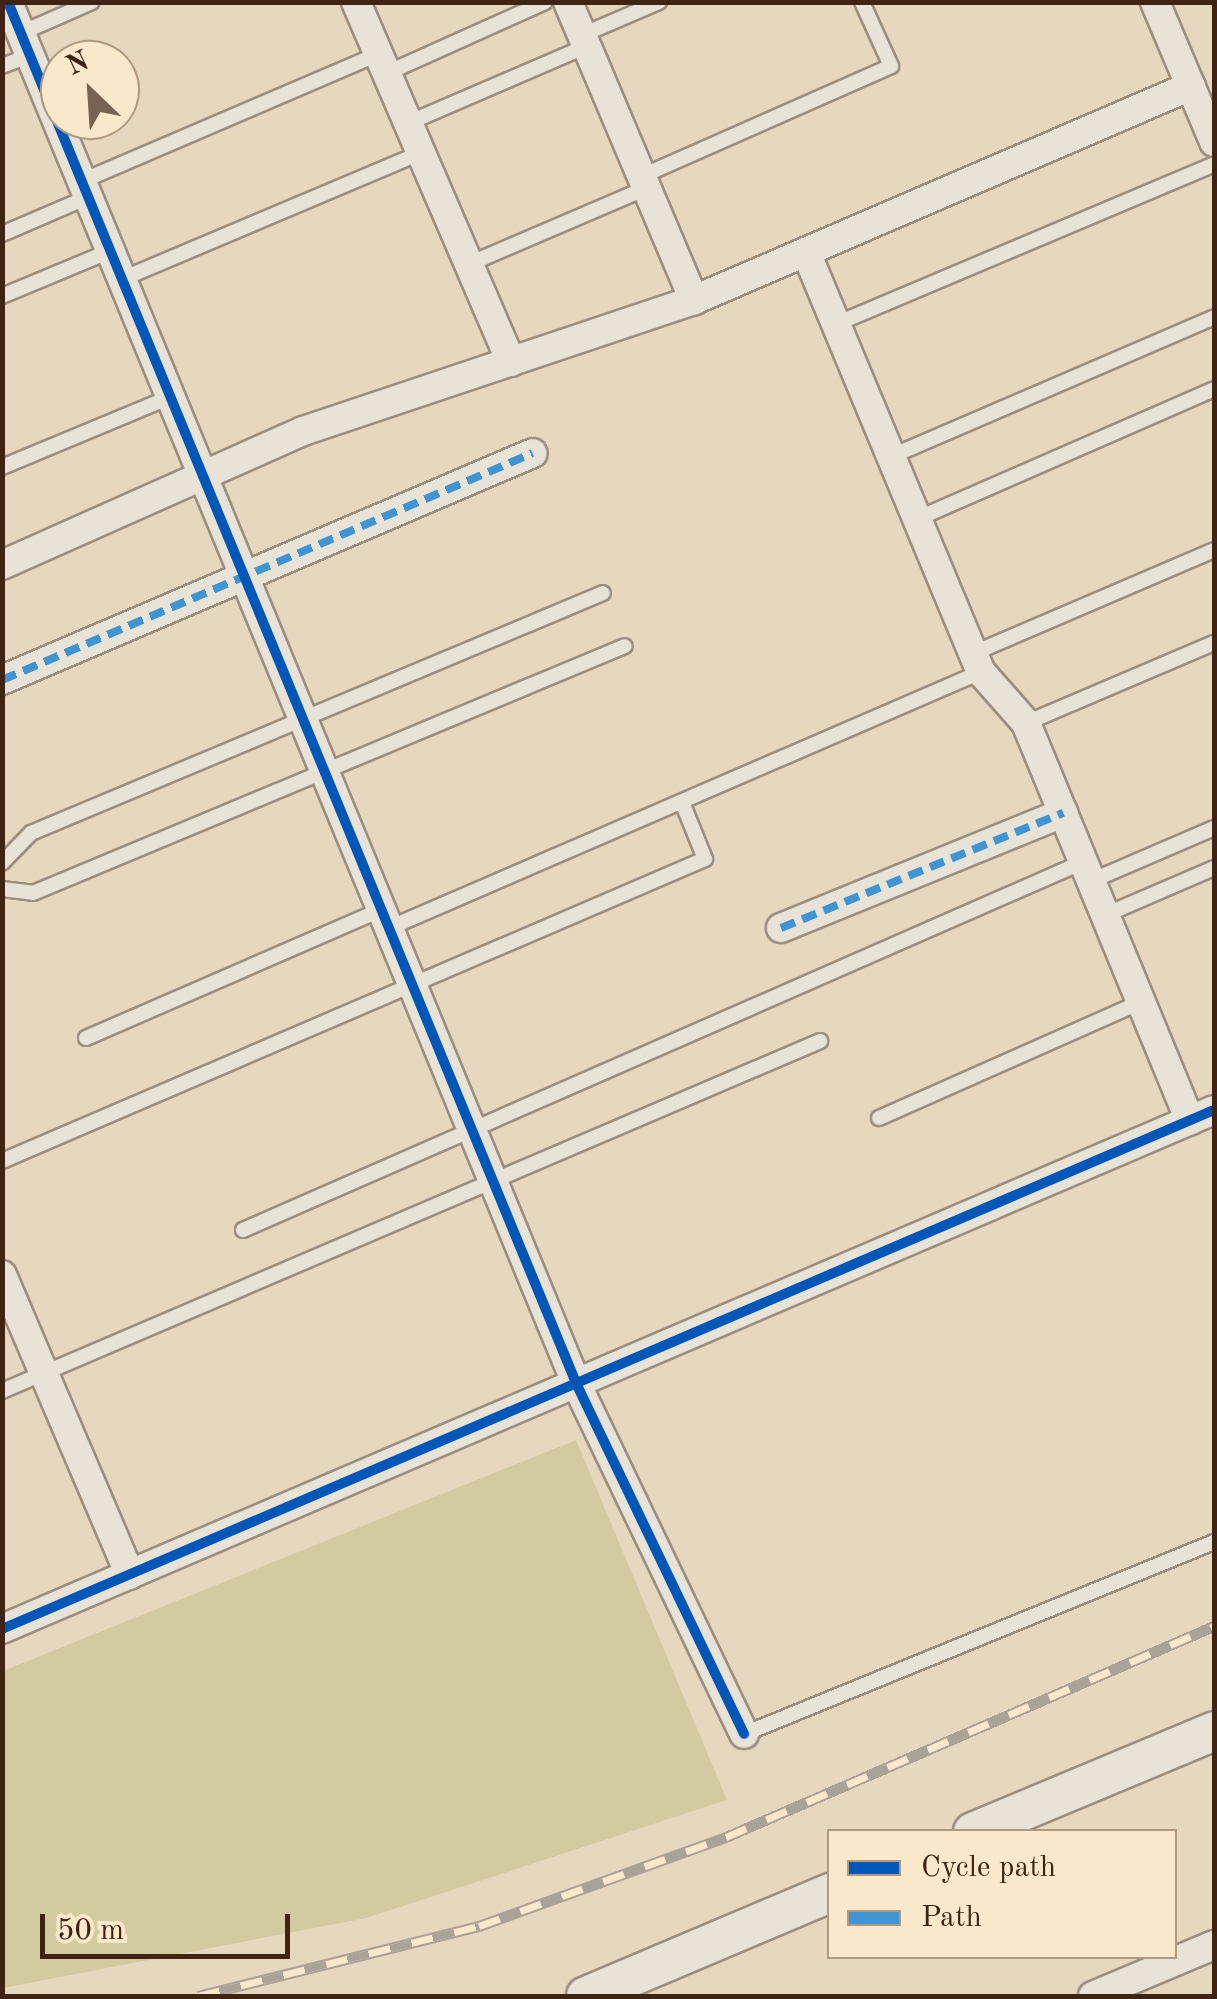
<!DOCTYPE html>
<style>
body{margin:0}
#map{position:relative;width:1217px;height:1999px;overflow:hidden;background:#e6d7bf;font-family:"Old Standard TT",serif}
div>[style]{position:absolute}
.green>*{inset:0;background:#d2caa1}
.roads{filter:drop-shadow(2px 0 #9a8e7f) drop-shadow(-2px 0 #9a8e7f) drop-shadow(0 2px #9a8e7f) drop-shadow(0 -2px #9a8e7f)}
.lane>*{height:14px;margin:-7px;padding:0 7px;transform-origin:7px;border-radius:7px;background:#e9e2d6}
.street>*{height:28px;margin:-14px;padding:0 14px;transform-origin:14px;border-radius:14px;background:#e9e2d6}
.secondary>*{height:38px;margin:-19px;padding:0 19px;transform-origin:19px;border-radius:19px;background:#e9e2d6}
.rail>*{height:11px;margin-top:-5.5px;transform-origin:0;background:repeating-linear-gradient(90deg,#fae8ca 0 22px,#aaa197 0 44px);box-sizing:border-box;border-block:2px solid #aaa197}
.quiet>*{height:8px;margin-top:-4px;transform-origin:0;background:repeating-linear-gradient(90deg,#3f95d3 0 15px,transparent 0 23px)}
.cycleway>*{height:10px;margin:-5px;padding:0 5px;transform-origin:5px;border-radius:5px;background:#0057b8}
span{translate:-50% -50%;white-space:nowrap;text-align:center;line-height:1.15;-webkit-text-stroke:9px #fae8ca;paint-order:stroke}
.frame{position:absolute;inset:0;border:5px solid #3f2313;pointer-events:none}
.legend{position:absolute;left:827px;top:1829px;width:350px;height:130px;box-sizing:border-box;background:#fae8ca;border:2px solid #af9981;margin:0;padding:12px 18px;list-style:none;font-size:30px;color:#3f2313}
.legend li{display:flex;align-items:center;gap:20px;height:50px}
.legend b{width:50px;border:2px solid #af9981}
.north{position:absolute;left:40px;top:40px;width:100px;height:100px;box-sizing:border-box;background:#fae8ca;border:2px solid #af9981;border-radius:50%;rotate:335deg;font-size:28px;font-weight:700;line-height:40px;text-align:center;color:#3f2313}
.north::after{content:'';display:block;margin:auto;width:35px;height:45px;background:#79624f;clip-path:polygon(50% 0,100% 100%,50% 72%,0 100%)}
.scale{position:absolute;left:40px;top:1914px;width:250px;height:45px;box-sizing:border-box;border:5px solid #3f2313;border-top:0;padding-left:12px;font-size:30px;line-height:35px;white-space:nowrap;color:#3f2313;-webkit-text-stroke:8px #fae8ca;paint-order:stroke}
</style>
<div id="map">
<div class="green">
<i style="clip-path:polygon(576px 1440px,727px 1800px,366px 1918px,3px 1988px,3px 1671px)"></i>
</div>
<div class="roads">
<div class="lane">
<i style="left:21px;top:33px;width:77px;rotate:-23.6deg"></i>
<i style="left:582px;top:35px;width:84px;rotate:-23.2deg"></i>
<i style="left:2px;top:66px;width:30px;rotate:-21deg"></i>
<i style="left:387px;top:73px;width:173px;rotate:-24.2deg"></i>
<i style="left:408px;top:123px;width:195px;rotate:-23.3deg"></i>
<i style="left:642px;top:176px;width:272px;rotate:-23.8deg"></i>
<i style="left:891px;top:66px;width:70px;rotate:-114.4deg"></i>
<i style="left:82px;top:181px;width:322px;rotate:-23.2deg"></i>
<i style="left:2px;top:234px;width:94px;rotate:-23.3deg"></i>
<i style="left:469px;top:264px;width:193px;rotate:-23.2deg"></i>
<i style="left:122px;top:279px;width:324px;rotate:-22.9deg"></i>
<i style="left:2px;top:296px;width:117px;rotate:-22.6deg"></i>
<i style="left:836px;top:324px;width:410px;rotate:-22.9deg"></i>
<i style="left:892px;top:456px;width:351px;rotate:-23.3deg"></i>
<i style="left:2px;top:467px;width:182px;rotate:-22.6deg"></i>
<i style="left:919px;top:518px;width:322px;rotate:-23.6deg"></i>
<i style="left:974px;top:653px;width:261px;rotate:-23.2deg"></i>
<i style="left:1026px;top:723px;width:204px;rotate:-23.1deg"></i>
<i style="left:2px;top:863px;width:42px;rotate:-46deg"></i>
<i style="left:31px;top:833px;width:620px;rotate:-22.76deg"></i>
<i style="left:1091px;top:881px;width:134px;rotate:-23.3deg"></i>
<i style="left:2px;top:889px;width:31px;rotate:7deg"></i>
<i style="left:33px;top:893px;width:641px;rotate:-22.65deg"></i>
<i style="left:1105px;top:915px;width:119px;rotate:-23.3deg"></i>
<i style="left:389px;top:928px;width:645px;rotate:-23.39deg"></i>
<i style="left:86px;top:1038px;width:322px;rotate:-23.5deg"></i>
<i style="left:879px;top:1118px;width:287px;rotate:-23.9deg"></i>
<i style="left:2px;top:1161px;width:765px;rotate:-23.25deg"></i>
<i style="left:705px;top:859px;width:61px;rotate:-112deg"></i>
<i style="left:243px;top:1230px;width:917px;rotate:-23.66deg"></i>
<i style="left:2px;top:1391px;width:890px;rotate:-23.16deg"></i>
<i style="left:744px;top:1734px;width:508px;rotate:-22.22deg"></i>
</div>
<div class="street">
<i style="left:8px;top:2px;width:1493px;rotate:67.64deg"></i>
<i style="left:576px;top:1383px;width:389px;rotate:64.4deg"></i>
<i style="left:356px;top:2px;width:392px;rotate:66.7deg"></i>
<i style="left:568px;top:2px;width:324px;rotate:67.1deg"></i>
<i style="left:1155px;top:2px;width:152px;rotate:67.1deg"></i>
<i style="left:806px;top:252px;width:455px;rotate:67.4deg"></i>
<i style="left:981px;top:672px;width:68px;rotate:48.6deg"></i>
<i style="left:1026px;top:723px;width:430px;rotate:67.6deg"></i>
<i style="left:2px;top:565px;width:329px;rotate:-24deg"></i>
<i style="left:303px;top:431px;width:412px;rotate:-18.5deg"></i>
<i style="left:694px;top:300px;width:541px;rotate:-23.3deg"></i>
<i style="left:2px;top:680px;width:577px;rotate:-23.15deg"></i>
<i style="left:781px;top:928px;width:305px;rotate:-22.2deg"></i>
<i style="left:2px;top:1275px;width:326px;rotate:66.9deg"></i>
<i style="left:2px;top:1629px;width:1318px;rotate:-23.18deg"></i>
<i style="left:1093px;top:1996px;width:131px;rotate:-22.9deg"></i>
</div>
<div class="secondary">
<i style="left:973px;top:1832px;width:261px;rotate:-22.7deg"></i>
<i style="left:586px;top:1996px;width:265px;rotate:-22.9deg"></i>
</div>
</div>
<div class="rail">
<i style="left:198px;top:1996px;width:290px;rotate:-14deg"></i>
<i style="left:479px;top:1926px;width:263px;rotate:-19.8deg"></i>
<i style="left:726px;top:1837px;width:532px;rotate:-23.38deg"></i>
</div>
<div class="quiet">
<i style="left:2px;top:680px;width:577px;rotate:-23.15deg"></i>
<i style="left:781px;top:928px;width:305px;rotate:-22.2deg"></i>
</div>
<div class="cycleway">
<i style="left:8px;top:2px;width:1493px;rotate:67.64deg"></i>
<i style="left:576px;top:1383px;width:389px;rotate:64.4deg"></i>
<i style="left:2px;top:1629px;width:1318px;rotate:-23.18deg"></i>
</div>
<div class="frame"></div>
<ul class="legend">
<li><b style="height:12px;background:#0057b8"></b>Cycle path</li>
<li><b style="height:12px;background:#3f95d3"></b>Path</li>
</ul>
<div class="north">N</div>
<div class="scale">50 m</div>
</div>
